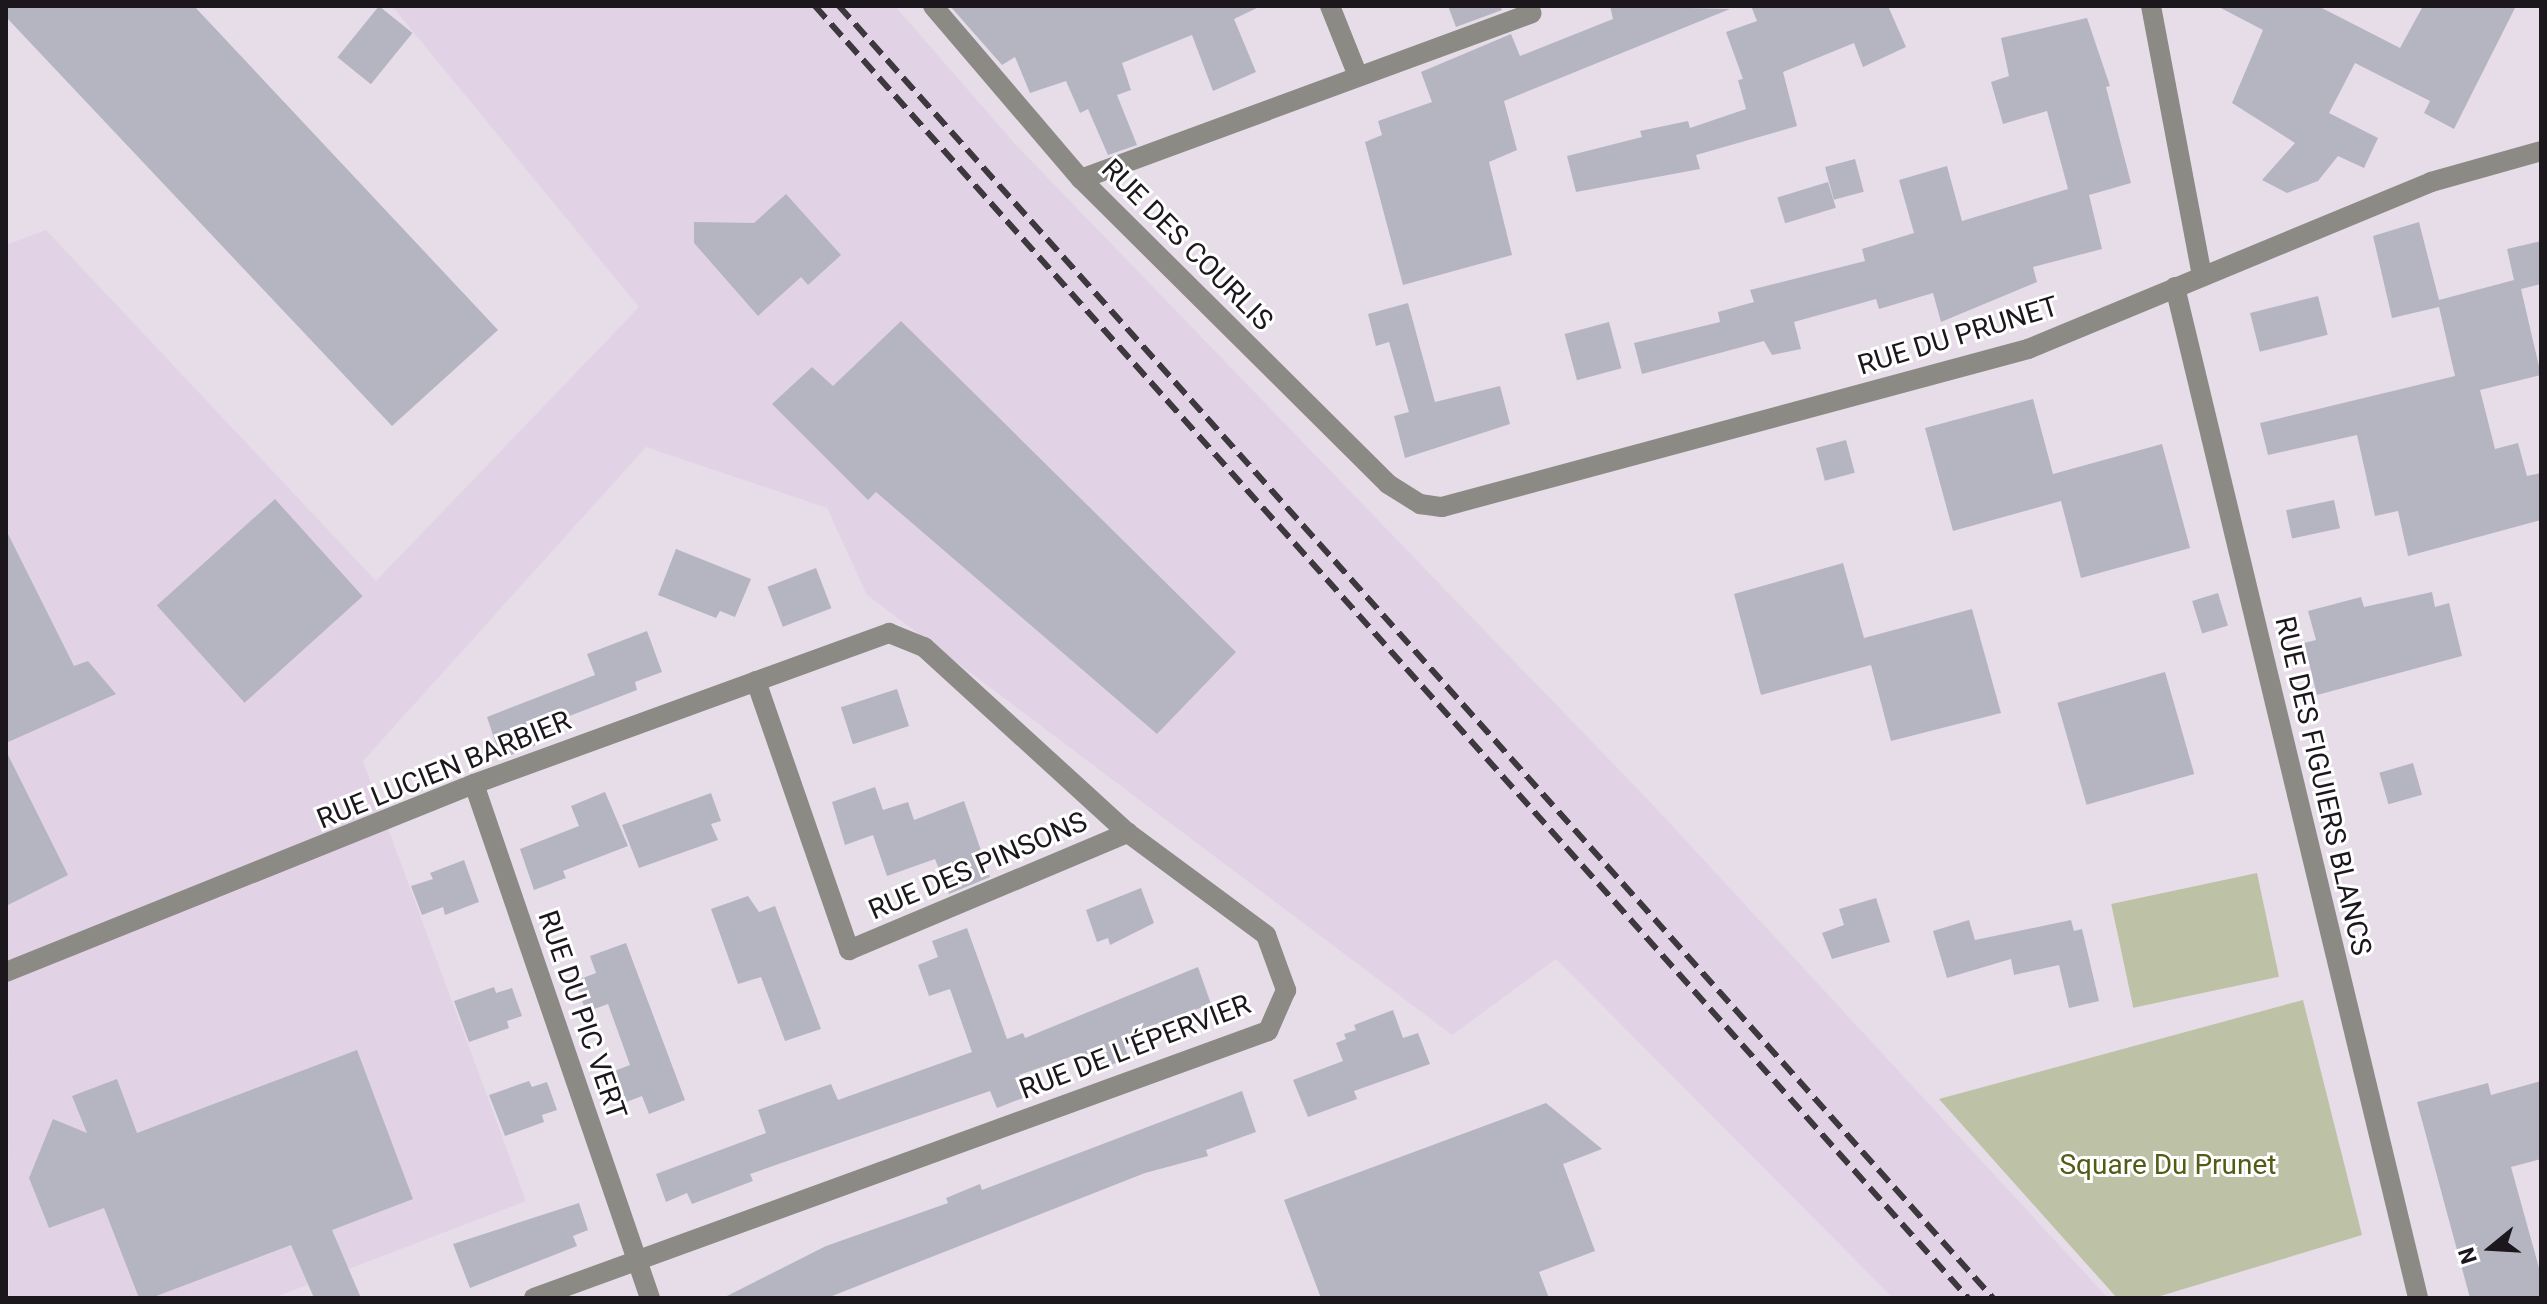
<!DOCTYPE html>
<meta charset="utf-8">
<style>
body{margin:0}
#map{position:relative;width:2547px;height:1304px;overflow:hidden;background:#e6dde8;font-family:Roboto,sans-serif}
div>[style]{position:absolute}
.built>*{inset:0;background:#e1d3e5}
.green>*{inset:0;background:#bdc2a6;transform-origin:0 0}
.building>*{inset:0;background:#b5b5c2;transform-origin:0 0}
.minor>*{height:20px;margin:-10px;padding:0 10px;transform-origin:10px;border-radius:10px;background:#8c8a85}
.rail>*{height:6px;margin-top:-3px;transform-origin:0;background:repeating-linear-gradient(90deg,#3d383e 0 16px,transparent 0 24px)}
span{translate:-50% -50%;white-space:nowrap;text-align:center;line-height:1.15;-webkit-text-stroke:6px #fff;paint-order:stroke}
.street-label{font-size:28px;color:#1b171c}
.park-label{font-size:28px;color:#535b16}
.frame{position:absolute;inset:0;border:8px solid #1b171c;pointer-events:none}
.north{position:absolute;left:2451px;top:1208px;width:80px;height:80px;-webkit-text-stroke:6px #fff;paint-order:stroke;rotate:252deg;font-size:22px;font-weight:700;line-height:32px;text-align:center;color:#1b171c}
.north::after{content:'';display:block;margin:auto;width:28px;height:36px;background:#1b171c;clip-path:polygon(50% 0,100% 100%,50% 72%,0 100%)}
</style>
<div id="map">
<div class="built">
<i style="clip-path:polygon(392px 6px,895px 6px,1016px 145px,1653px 805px,2108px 1298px,1893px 1298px,1556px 959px,1452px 1035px,867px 595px,827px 508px,646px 447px,363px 761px,526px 1201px,273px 1298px,9px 1298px,6px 245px,46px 230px,376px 581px,639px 307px)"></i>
</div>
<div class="green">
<i style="left:2257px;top:873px;width:106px;height:149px;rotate:78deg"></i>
<i style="clip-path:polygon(2303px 1000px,2362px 1235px,2154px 1298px,2117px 1298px,1939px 1099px)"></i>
</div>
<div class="building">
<i style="clip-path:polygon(6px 6px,194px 6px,498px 330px,392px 426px,6px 17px)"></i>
<i style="left:379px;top:6px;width:43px;height:66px;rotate:39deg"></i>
<i style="clip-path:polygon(950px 6px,1261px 6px,1234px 19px,1256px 72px,1213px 91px,1192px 35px,1122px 63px,1131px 90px,1117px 95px,1137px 145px,1108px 155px,1088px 109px,1080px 113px,1066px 81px,1030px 93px,1015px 57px,1002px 65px)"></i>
<i style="clip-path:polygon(1448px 6px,1500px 6px,1502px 10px,1456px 27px)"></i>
<i style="clip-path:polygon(1610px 6px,1730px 9px,1504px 101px,1517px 150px,1489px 162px,1512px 255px,1403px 285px,1365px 142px,1382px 135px,1378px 121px,1432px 102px,1421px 72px,1511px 34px,1520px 56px,1613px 19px)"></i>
<i style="clip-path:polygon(1751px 6px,1888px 6px,1906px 47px,1863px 67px,1854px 43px,1783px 72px,1797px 126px,1696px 155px,1700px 169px,1576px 192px,1567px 156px,1642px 137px,1640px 131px,1688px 121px,1690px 128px,1746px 109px,1738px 80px,1743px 79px,1726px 32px,1757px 21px)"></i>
<i style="clip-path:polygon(2217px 6px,2318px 6px,2400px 48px,2423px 6px,2516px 6px,2454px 129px,2424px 113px,2430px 101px,2355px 63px,2329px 113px,2378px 138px,2364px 168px,2338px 156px,2318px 181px,2287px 193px,2262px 180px,2295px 143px,2232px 103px,2263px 30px)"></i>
<i style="clip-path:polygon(2087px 18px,2110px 86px,2106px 87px,2131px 183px,2089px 195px,2102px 249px,2033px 267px,2037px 282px,1941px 322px,1933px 293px,1879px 309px,1876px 299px,1794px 322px,1801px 349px,1772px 355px,1764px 341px,1642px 374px,1634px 343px,1720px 322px,1718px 312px,1754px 302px,1750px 290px,1865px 261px,1862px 249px,1914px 233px,1899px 180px,1947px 166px,1962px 221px,2068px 189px,2047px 111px,2003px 124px,1991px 82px,2009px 76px,2001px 38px)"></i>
<i style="left:1855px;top:159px;width:34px;height:31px;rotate:75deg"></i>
<i style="left:1828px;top:182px;width:27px;height:53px;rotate:73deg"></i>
<i style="clip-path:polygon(786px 194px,841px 255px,808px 285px,801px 277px,758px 316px,694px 243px,694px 222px,754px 223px)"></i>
<i style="clip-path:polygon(2419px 222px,2439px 300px,2514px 280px,2507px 249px,2541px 241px,2541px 284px,2521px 289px,2541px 375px,2480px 390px,2495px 449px,2518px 443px,2527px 476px,2541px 473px,2541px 520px,2408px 556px,2398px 511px,2375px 516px,2357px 435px,2268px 455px,2260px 423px,2455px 376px,2439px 307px,2392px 318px,2373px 236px)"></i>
<i style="left:2318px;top:296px;width:40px;height:70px;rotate:76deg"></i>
<i style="clip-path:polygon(1408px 303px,1435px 402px,1500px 386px,1510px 424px,1405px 458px,1394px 416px,1409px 412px,1389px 342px,1376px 346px,1368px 314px)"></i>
<i style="clip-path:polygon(901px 321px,1236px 652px,1157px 734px,876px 492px,868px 500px,772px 404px,812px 367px,833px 386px)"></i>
<i style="left:1609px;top:322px;width:48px;height:46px;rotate:75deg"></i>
<i style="clip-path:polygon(2033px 399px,2053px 474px,2162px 444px,2190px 548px,2081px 578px,2061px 501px,1953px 531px,1925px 428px)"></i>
<i style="left:1846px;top:440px;width:34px;height:31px;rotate:75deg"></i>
<i style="left:275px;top:499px;width:131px;height:159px;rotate:48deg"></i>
<i style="left:2334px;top:500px;width:29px;height:49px;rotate:78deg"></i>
<i style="clip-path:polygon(6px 530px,74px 666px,88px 661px,116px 694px,6px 743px)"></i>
<i style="clip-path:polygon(676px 549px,751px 579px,735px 617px,720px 611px,716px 618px,658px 595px)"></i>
<i style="clip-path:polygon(1843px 563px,1864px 638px,1972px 609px,2001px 713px,1891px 741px,1871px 665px,1761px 695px,1734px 594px)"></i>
<i style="left:816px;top:568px;width:43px;height:52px;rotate:69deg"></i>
<i style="clip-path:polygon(2432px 592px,2435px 607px,2449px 603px,2462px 656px,2317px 695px,2304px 643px,2316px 640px,2308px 611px,2361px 597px,2364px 607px)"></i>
<i style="left:2218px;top:593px;width:34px;height:27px;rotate:73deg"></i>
<i style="clip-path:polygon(647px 631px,662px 672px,635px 682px,637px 690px,559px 720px,564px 734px,501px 759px,487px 717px,595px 675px,587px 654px)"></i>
<i style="left:2165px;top:672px;width:106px;height:112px;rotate:74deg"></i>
<i style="left:897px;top:689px;width:39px;height:59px;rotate:72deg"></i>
<i style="clip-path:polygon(6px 751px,68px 875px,6px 906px)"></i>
<i style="left:2413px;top:763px;width:33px;height:35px;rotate:74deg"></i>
<i style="clip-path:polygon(875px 787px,883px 810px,908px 802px,914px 820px,964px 801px,990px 877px,949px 894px,935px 859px,887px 876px,873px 835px,845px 845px,832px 802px)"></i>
<i style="clip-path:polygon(605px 792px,628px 846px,563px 871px,566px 878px,534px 890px,520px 849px,579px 826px,571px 806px)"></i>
<i style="clip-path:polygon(711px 793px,721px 821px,711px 824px,718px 840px,639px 868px,622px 825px)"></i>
<i style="clip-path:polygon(464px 860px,479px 902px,445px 915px,443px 907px,422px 915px,411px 886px,433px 879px,430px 873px)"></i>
<i style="clip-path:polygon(1141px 888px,1154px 923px,1110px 945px,1108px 938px,1097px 942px,1086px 910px)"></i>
<i style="clip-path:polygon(748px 896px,759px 912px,775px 906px,821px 1029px,785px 1041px,761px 977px,738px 984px,711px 909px)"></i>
<i style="clip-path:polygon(1876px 898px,1890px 942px,1832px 959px,1822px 933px,1844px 925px,1839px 909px)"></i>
<i style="clip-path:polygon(1969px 920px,1975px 940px,2071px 920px,2074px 931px,2082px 929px,2099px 1001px,2069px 1008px,2059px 965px,2014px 975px,2011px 959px,1947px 978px,1933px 931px)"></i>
<i style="clip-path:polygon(967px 928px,1007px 1039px,1023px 1033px,1025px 1038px,1198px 967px,1211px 1004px,1143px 1029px,1144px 1034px,1125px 1048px,1129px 1058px,1098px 1070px,1094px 1059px,1072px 1062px,1070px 1057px,1019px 1075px,1028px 1096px,997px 1108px,990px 1091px,750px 1174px,753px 1181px,692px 1204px,687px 1193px,666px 1202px,656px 1174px,766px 1133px,758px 1110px,831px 1084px,838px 1100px,972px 1052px,950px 989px,929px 996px,918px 965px,938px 957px,932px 941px)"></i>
<i style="clip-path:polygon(626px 943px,685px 1100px,649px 1114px,642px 1096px,621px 1104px,609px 1073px,630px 1065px,608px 1004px,586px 1012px,575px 981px,596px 973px,590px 956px)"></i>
<i style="clip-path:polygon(494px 987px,496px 993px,512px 988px,522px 1016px,507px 1021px,509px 1028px,469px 1042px,454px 1001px)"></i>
<i style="clip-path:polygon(1393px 1010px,1403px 1038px,1418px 1033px,1430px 1064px,1354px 1091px,1357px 1099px,1308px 1117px,1293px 1080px,1343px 1061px,1336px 1043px,1346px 1039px,1344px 1034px,1356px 1030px,1354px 1025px)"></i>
<i style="clip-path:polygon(357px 1050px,413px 1199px,332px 1230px,361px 1298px,314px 1298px,291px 1245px,151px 1298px,139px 1298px,104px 1208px,49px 1228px,29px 1178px,53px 1119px,87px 1133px,72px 1096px,117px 1079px,137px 1133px)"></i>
<i style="clip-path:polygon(529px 1081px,532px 1087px,547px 1082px,557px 1110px,542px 1115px,544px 1122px,505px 1136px,489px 1095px)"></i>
<i style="clip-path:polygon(2541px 1081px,2541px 1159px,2511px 1167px,2541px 1275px,2541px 1298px,2470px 1298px,2417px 1102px,2488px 1083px,2491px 1095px)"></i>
<i style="clip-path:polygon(1242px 1091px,1256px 1132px,1206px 1150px,1208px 1156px,1145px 1173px,827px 1298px,723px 1298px,826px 1246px,948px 1203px,946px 1198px,980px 1184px,982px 1190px)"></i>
<i style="clip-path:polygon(1546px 1103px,1602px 1149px,1563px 1164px,1595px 1251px,1539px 1272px,1549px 1298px,1321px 1298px,1284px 1200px)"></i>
<i style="clip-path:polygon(579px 1203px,588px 1230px,573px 1236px,577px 1246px,470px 1288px,453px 1244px)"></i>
</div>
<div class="minor">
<i style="left:933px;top:6px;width:228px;rotate:49.5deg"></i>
<i style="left:1081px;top:179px;width:433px;rotate:44.8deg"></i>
<i style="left:1388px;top:484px;width:38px;rotate:32deg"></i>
<i style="left:1420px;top:504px;width:22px;rotate:8deg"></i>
<i style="left:1442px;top:507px;width:607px;rotate:-15.09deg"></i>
<i style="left:2028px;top:349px;width:436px;rotate:-22.5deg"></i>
<i style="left:2431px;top:182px;width:114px;rotate:-15.7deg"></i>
<i style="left:1330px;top:6px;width:75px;rotate:68.2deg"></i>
<i style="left:2151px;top:6px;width:275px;rotate:79.3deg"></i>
<i style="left:1081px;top:179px;width:480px;rotate:-20.2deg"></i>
<i style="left:1531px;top:13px;width:7px;rotate:-106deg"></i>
<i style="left:2175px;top:287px;width:1040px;rotate:76.48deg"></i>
<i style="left:756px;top:681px;width:285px;rotate:70.9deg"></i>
<i style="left:849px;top:950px;width:303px;rotate:-22.8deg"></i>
<i style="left:474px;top:784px;width:543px;rotate:71.1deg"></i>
<i style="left:6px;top:972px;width:504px;rotate:-21.89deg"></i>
<i style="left:474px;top:784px;width:442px;rotate:-20deg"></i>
<i style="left:889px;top:633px;width:38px;rotate:22deg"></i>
<i style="left:924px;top:647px;width:276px;rotate:42.4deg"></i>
<i style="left:1128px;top:833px;width:172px;rotate:36.5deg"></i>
<i style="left:1266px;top:935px;width:59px;rotate:70deg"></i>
<i style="left:1286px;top:990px;width:45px;rotate:113.7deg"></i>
<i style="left:1268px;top:1031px;width:781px;rotate:160.01deg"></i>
</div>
<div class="rail">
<i style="left:815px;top:6px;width:1732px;rotate:48.25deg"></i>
<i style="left:839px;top:6px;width:1732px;rotate:48.23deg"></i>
</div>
<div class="street-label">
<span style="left:1187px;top:245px;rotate:45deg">RUE DES COURLIS</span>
<span style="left:1958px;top:336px;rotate:-17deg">RUE DU PRUNET</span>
<span style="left:444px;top:770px;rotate:-22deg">RUE LUCIEN BARBIER</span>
<span style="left:2323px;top:786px;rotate:77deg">RUE DES FIGUIERS BLANCS</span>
<span style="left:978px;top:866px;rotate:-23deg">RUE DES PINSONS</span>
<span style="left:582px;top:1015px;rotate:71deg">RUE DU PIC VERT</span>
<span style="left:1135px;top:1047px;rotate:-21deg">RUE DE L'ÉPERVIER</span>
</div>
<div class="park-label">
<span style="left:2168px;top:1165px">Square Du Prunet</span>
</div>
<div class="frame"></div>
<div class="north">N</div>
</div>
